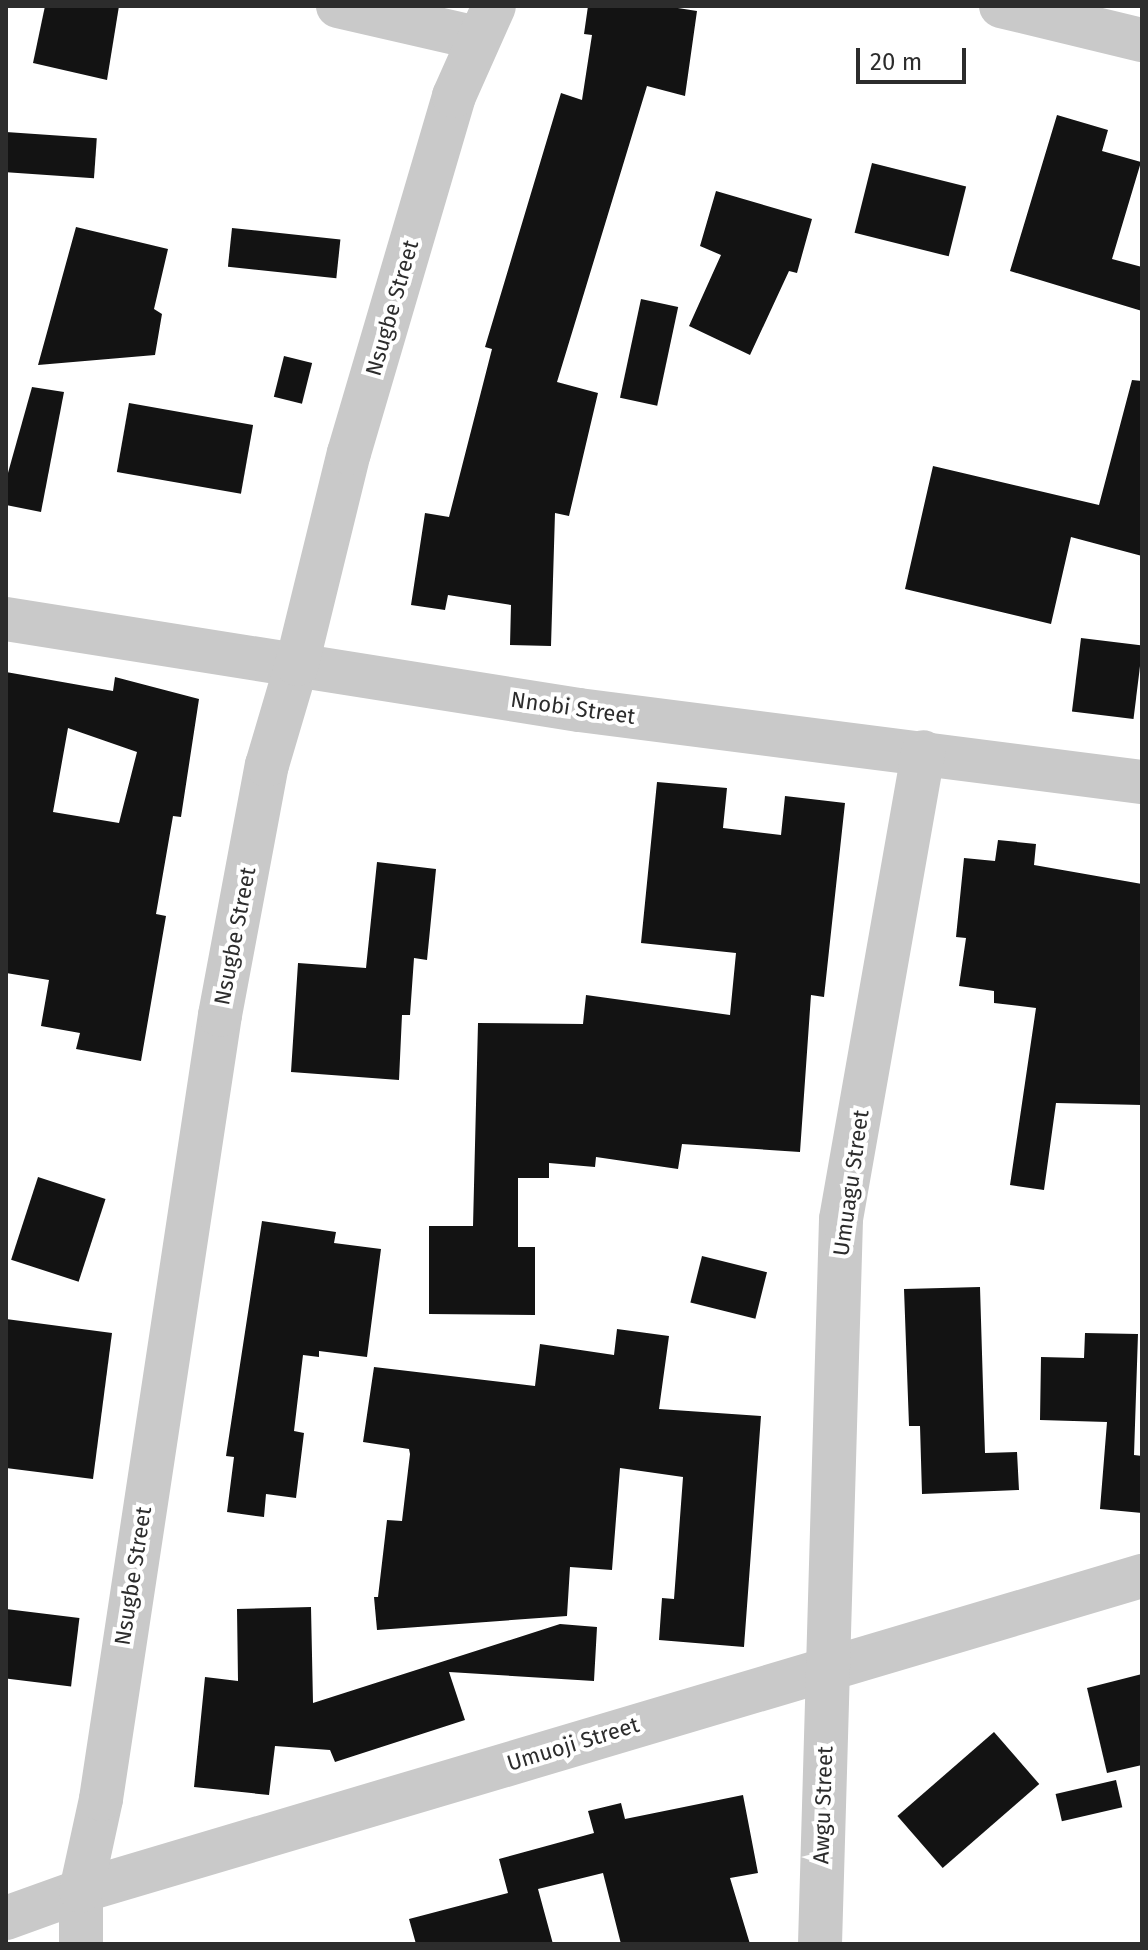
<!DOCTYPE html>
<style>
body{margin:0}
#map{position:relative;width:1148px;height:1950px;overflow:hidden;background:#fff;font-family:"Fira Sans",sans-serif}
div>[style]{position:absolute}
.building>*{inset:0;background:#131313;transform-origin:0 0}
.minor>*{height:44px;margin:-22px;padding:0 22px;transform-origin:22px;border-radius:22px;background:#c9c9c9}
span{translate:-50% -50%;white-space:nowrap;text-align:center;line-height:1.15;-webkit-text-stroke:8px #fff;paint-order:stroke}
.street-label{font-size:22px;color:#2c2c2c}
.frame{position:absolute;inset:0;border:8px solid #2c2c2c;pointer-events:none}
.scale{position:absolute;left:856px;top:48px;width:110px;height:36px;box-sizing:border-box;border:4px solid #2c2c2c;border-top:0;padding-left:10px;font-size:24px;line-height:28px;white-space:nowrap;color:#2c2c2c;-webkit-text-stroke:6px #fff;paint-order:stroke}
</style>
<div id="map">
<div class="building">
<i style="clip-path:polygon(45px 6px,119px 6px,107px 80px,33px 63px)"></i>
<i style="clip-path:polygon(588px 6px,665px 6px,697px 11px,685px 96px,647px 86px,557px 382px,598px 393px,569px 516px,555px 513px,551px 646px,510px 645px,511px 605px,448px 595px,445px 610px,411px 605px,425px 513px,449px 517px,492px 349px,485px 347px,561px 93px,582px 100px,592px 35px,584px 34px)"></i>
<i style="clip-path:polygon(1057px 115px,1108px 130px,1102px 151px,1141px 162px,1112px 259px,1142px 267px,1142px 311px,1010px 271px)"></i>
<i style="left:6px;top:132px;width:91px;height:40px;rotate:4deg"></i>
<i style="left:872px;top:163px;width:97px;height:72px;rotate:14deg"></i>
<i style="clip-path:polygon(716px 191px,812px 219px,797px 273px,789px 271px,750px 355px,689px 326px,721px 255px,700px 246px)"></i>
<i style="clip-path:polygon(76px 227px,168px 249px,154px 309px,162px 314px,155px 355px,38px 365px)"></i>
<i style="left:232px;top:228px;width:109px;height:39px;rotate:6deg"></i>
<i style="left:641px;top:299px;width:38px;height:101px;rotate:12deg"></i>
<i style="left:284px;top:356px;width:29px;height:42px;rotate:14deg"></i>
<i style="clip-path:polygon(1132px 380px,1142px 381px,1142px 556px,1071px 537px,1051px 624px,905px 589px,933px 466px,1099px 505px)"></i>
<i style="clip-path:polygon(32px 387px,64px 392px,41px 512px,6px 505px,6px 480px)"></i>
<i style="left:129px;top:403px;width:126px;height:70px;rotate:10deg"></i>
<i style="left:1081px;top:638px;width:62px;height:74px;rotate:7deg"></i>
<i style="clip-path:polygon(evenodd,6px 672px,113px 691px,115px 677px,199px 699px,181px 817px,173px 816px,156px 914px,166px 916px,141px 1061px,76px 1049px,80px 1033px,41px 1026px,49px 980px,6px 973px,6px 672px,68px 728px,137px 752px,119px 823px,53px 812px,68px 728px)"></i>
<i style="clip-path:polygon(657px 782px,727px 788px,723px 828px,781px 835px,785px 796px,845px 803px,824px 997px,811px 995px,800px 1152px,682px 1144px,678px 1169px,596px 1157px,595px 1167px,549px 1163px,549px 1178px,518px 1178px,518px 1247px,535px 1247px,535px 1315px,429px 1314px,429px 1226px,473px 1226px,478px 1023px,583px 1024px,586px 995px,730px 1015px,736px 953px,641px 943px)"></i>
<i style="clip-path:polygon(998px 840px,1036px 844px,1034px 865px,1142px 884px,1142px 1105px,1056px 1103px,1044px 1190px,1010px 1185px,1036px 1008px,994px 1003px,994px 991px,959px 986px,966px 938px,956px 937px,964px 858px,995px 861px)"></i>
<i style="clip-path:polygon(377px 862px,436px 869px,427px 960px,414px 958px,410px 1015px,402px 1015px,399px 1080px,291px 1072px,298px 963px,366px 968px)"></i>
<i style="left:38px;top:1177px;width:71px;height:87px;rotate:18deg"></i>
<i style="clip-path:polygon(262px 1221px,336px 1232px,334px 1243px,381px 1249px,367px 1357px,319px 1351px,319px 1357px,303px 1355px,294px 1431px,304px 1433px,296px 1498px,266px 1494px,264px 1517px,227px 1512px,234px 1457px,226px 1456px)"></i>
<i style="left:702px;top:1256px;width:67px;height:48px;rotate:14deg"></i>
<i style="clip-path:polygon(980px 1287px,985px 1453px,1017px 1452px,1019px 1490px,922px 1494px,920px 1426px,909px 1426px,904px 1289px)"></i>
<i style="clip-path:polygon(6px 1319px,112px 1333px,93px 1479px,6px 1468px)"></i>
<i style="clip-path:polygon(617px 1329px,669px 1336px,659px 1409px,761px 1416px,744px 1647px,659px 1640px,662px 1598px,674px 1599px,683px 1477px,620px 1468px,612px 1570px,570px 1567px,567px 1616px,377px 1630px,374px 1597px,378px 1597px,387px 1520px,402px 1521px,410px 1454px,409px 1449px,363px 1442px,374px 1367px,535px 1386px,540px 1344px,614px 1355px)"></i>
<i style="clip-path:polygon(1085px 1333px,1138px 1334px,1134px 1455px,1142px 1456px,1142px 1513px,1100px 1509px,1107px 1422px,1040px 1420px,1041px 1357px,1084px 1358px)"></i>
<i style="clip-path:polygon(311px 1607px,313px 1703px,560px 1624px,597px 1627px,594px 1681px,449px 1672px,465px 1720px,335px 1762px,330px 1750px,275px 1746px,269px 1795px,194px 1787px,205px 1677px,238px 1681px,237px 1609px)"></i>
<i style="left:6px;top:1609px;width:74px;height:69px;rotate:7deg"></i>
<i style="clip-path:polygon(1142px 1674px,1142px 1765px,1107px 1773px,1087px 1688px)"></i>
<i style="left:994px;top:1732px;width:69px;height:128px;rotate:49deg"></i>
<i style="left:1116px;top:1780px;width:28px;height:62px;rotate:77deg"></i>
<i style="clip-path:polygon(743px 1795px,758px 1873px,730px 1878px,750px 1944px,621px 1944px,603px 1873px,538px 1889px,553px 1944px,416px 1944px,409px 1919px,508px 1893px,499px 1859px,594px 1833px,588px 1811px,621px 1803px,625px 1819px)"></i>
</div>
<div class="minor">
<i style="left:338px;top:6px;width:143px;rotate:13deg"></i>
<i style="left:1001px;top:6px;width:145px;rotate:13.6deg"></i>
<i style="left:6px;top:619px;width:580px;rotate:9.02deg"></i>
<i style="left:579px;top:710px;width:568px;rotate:7.29deg"></i>
<i style="left:6px;top:1918px;width:80px;rotate:-19.8deg"></i>
<i style="left:81px;top:1891px;width:1107px;rotate:-16.54deg"></i>
<i style="left:81px;top:1944px;width:53px;rotate:-90deg"></i>
<i style="left:81px;top:1891px;width:94px;rotate:-77.7deg"></i>
<i style="left:101px;top:1799px;width:793px;rotate:-81.37deg"></i>
<i style="left:220px;top:1015px;width:254px;rotate:-79.4deg"></i>
<i style="left:267px;top:765px;width:105px;rotate:-73.5deg"></i>
<i style="left:297px;top:664px;width:217px;rotate:-76.2deg"></i>
<i style="left:349px;top:453px;width:372px;rotate:-73.6deg"></i>
<i style="left:454px;top:96px;width:98px;rotate:-66deg"></i>
<i style="left:820px;top:1944px;width:725px;rotate:-88.34deg"></i>
<i style="left:841px;top:1219px;width:474px;rotate:-80deg"></i>
</div>
<div class="street-label">
<span style="left:392px;top:308px;rotate:-74deg">Nsugbe Street</span>
<span style="left:573px;top:708px;rotate:8deg">Nnobi Street</span>
<span style="left:235px;top:936px;rotate:-79deg">Nsugbe Street</span>
<span style="left:851px;top:1183px;rotate:-82deg">Umuagu Street</span>
<span style="left:133px;top:1576px;rotate:-81deg">Nsugbe Street</span>
<span style="left:573px;top:1744px;rotate:-17deg">Umuoji Street</span>
<span style="left:823px;top:1805px;rotate:-88deg">Awgu Street</span>
</div>
<div class="frame"></div>
<div class="scale">20 m</div>
</div>
